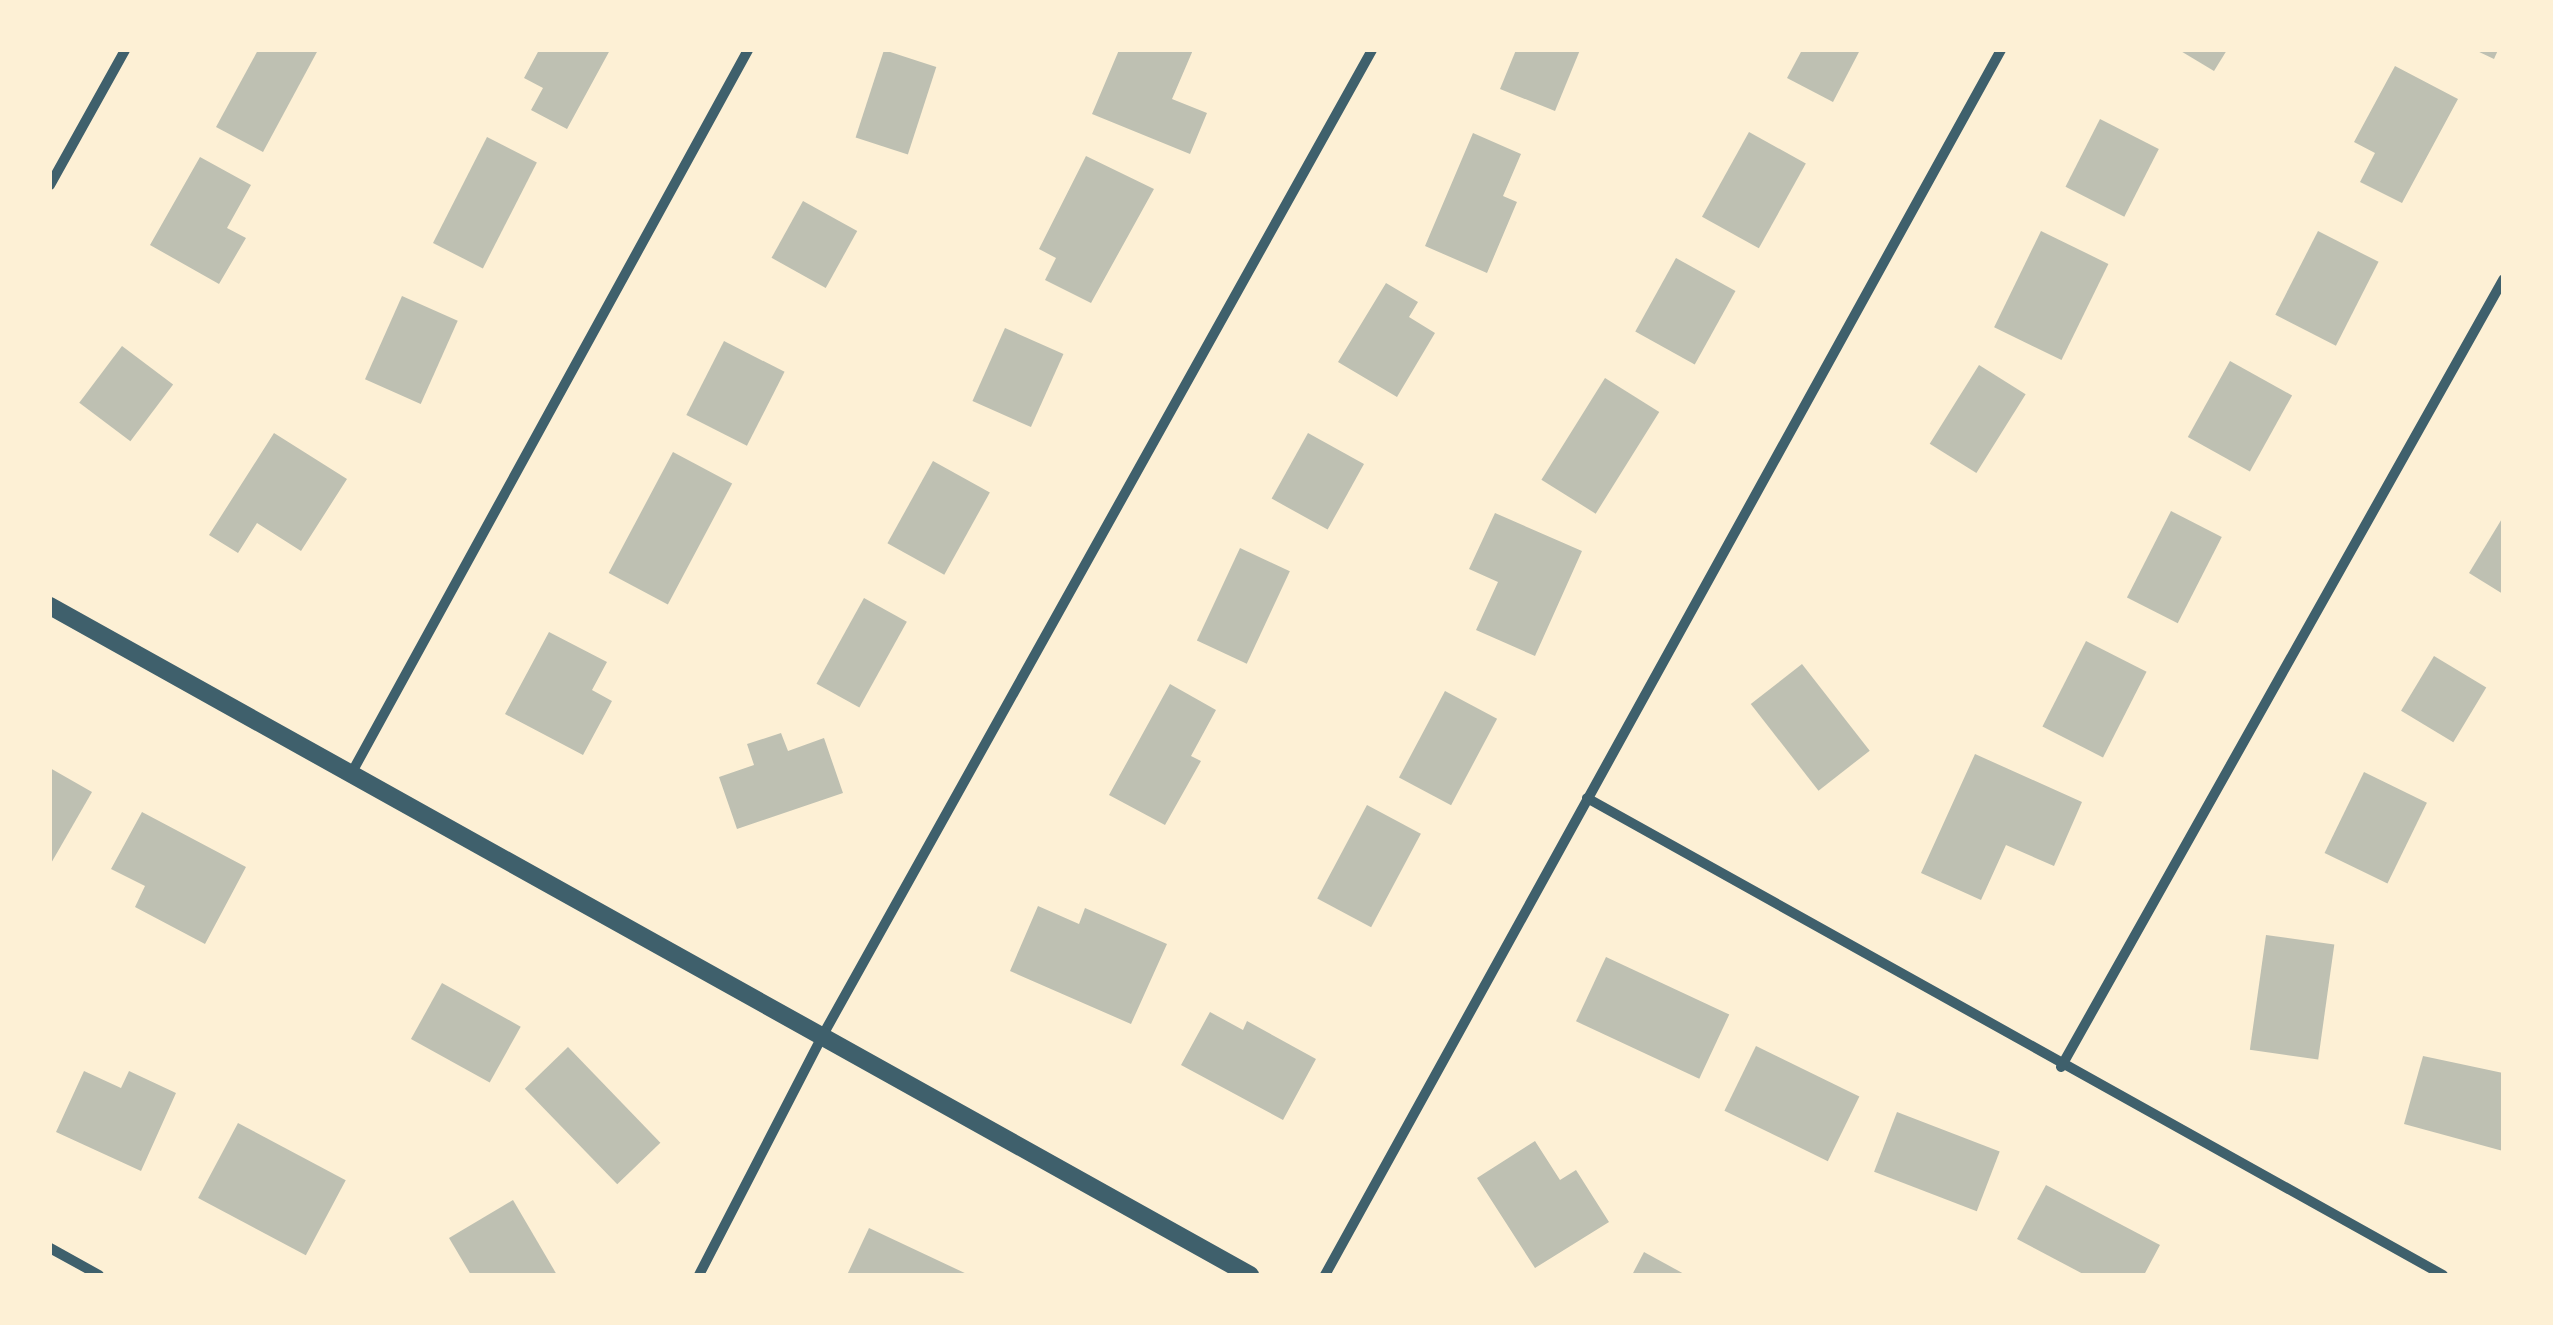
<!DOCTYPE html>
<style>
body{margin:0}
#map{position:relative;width:2553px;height:1325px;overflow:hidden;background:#fdf0d5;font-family:Georgia,serif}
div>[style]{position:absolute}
.building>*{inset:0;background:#bec0b2;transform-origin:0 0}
.minor>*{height:10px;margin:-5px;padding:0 5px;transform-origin:5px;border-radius:5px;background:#3f606c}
.tertiary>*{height:18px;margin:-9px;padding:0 9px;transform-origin:9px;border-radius:9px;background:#3f606c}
span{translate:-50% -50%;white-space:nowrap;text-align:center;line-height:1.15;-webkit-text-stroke:10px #fdf0d5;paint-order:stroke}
.frame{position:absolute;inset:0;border:52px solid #fdf0d5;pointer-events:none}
</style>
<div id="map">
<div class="building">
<i style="clip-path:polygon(258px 50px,318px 50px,263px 152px,216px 127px)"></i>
<i style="clip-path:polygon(539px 50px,610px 50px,567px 129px,531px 110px,543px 88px,524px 78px)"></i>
<i style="left:884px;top:50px;width:55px;height:92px;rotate:18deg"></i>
<i style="clip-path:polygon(1119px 50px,1193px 50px,1172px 99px,1207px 113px,1190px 154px,1092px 114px)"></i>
<i style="clip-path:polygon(1516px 50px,1580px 50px,1555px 111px,1500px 89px)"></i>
<i style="clip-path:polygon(1802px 50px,1860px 50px,1833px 102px,1787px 78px)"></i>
<i style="clip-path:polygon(2179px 50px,2227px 50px,2214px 71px)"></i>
<i style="clip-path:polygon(2475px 50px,2498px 50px,2494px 59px)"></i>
<i style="clip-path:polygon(2395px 66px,2458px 99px,2402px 203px,2360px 182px,2375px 153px,2354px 142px)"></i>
<i style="left:2100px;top:119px;width:66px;height:76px;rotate:27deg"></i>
<i style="left:1749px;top:132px;width:65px;height:97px;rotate:29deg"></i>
<i style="clip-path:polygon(1473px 133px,1521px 154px,1503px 196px,1517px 202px,1487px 273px,1425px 246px)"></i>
<i style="left:487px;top:137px;width:56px;height:119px;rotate:27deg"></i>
<i style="clip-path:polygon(1086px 156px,1154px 189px,1091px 303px,1045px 280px,1056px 258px,1039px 249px)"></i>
<i style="clip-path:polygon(200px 157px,251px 185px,227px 228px,246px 238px,219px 284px,150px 245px)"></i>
<i style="left:803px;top:201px;width:62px;height:65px;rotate:29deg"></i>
<i style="left:2041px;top:231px;width:75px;height:107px;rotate:26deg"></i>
<i style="left:2318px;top:231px;width:68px;height:94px;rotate:27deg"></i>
<i style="left:1676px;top:258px;width:68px;height:84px;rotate:29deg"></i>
<i style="clip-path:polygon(1386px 283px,1418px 302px,1409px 317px,1435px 333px,1397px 397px,1338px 362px)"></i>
<i style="left:402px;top:296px;width:61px;height:91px;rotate:24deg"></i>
<i style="left:1005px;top:328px;width:64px;height:80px;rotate:24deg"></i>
<i style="left:724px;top:341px;width:68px;height:83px;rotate:27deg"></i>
<i style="left:122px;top:346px;width:64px;height:71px;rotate:37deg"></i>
<i style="left:2230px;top:361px;width:71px;height:87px;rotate:29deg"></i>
<i style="left:1979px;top:365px;width:55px;height:93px;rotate:32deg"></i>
<i style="left:1605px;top:378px;width:64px;height:120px;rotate:32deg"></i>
<i style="clip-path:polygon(274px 433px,347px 479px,301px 551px,257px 523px,238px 553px,209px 535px)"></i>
<i style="left:1308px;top:433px;width:64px;height:75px;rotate:29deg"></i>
<i style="left:673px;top:452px;width:67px;height:137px;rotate:28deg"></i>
<i style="left:933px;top:461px;width:65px;height:94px;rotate:29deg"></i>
<i style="left:2171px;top:511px;width:57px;height:97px;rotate:27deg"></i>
<i style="clip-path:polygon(1495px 513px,1582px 551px,1535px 656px,1476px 630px,1498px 582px,1469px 569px)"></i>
<i style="clip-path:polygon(2503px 517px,2503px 594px,2469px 573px)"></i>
<i style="left:1240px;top:548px;width:55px;height:102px;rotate:25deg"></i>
<i style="left:864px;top:598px;width:49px;height:98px;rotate:29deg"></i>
<i style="clip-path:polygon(549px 632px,607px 662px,592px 690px,612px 701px,583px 755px,505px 714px)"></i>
<i style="left:2086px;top:641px;width:68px;height:96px;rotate:27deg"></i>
<i style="left:2434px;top:656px;width:61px;height:64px;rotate:31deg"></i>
<i style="left:1802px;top:664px;width:110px;height:65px;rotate:52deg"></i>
<i style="clip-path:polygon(1170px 684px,1216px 710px,1191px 756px,1201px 761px,1165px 825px,1109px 795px)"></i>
<i style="left:1445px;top:691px;width:59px;height:98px;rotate:28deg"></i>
<i style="clip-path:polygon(781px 733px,788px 751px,824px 738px,843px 793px,737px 829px,719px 777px,754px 765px,747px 744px)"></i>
<i style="clip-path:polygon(1975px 754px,2082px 802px,2054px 866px,2006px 845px,1981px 900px,1921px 873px)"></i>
<i style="clip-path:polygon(50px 768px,92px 792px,50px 865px)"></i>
<i style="left:2364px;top:772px;width:70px;height:90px;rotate:26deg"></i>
<i style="left:1367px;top:805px;width:61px;height:106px;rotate:28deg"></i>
<i style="clip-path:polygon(142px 812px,246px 867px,205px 944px,135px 907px,145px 886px,111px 869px)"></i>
<i style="clip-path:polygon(1038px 906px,1079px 924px,1085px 908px,1167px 944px,1131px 1024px,1010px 971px)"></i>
<i style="left:2266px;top:935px;width:69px;height:116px;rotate:8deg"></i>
<i style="left:1606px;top:957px;width:136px;height:71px;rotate:25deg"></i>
<i style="left:442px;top:983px;width:90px;height:64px;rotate:29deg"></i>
<i style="clip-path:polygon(1210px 1012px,1243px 1030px,1247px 1021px,1316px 1059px,1283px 1120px,1181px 1065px)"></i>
<i style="left:1756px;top:1046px;width:115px;height:72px;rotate:26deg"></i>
<i style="left:568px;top:1047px;width:133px;height:60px;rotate:46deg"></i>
<i style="clip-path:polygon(2423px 1056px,2503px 1073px,2503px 1151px,2404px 1124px)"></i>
<i style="clip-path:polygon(84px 1071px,121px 1088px,129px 1071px,176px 1093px,141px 1171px,56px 1132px)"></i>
<i style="left:1897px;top:1112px;width:110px;height:64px;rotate:21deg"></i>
<i style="left:238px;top:1123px;width:122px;height:85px;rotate:28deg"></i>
<i style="clip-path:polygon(1535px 1141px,1560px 1180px,1576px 1170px,1609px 1222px,1535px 1268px,1477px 1178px)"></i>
<i style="clip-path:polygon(2046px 1185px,2160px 1245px,2144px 1275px,2085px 1275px,2017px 1239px)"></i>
<i style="clip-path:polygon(513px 1200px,557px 1275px,471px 1275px,449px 1238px)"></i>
<i style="clip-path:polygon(869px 1228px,969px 1275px,847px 1275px)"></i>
<i style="clip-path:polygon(1644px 1252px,1686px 1275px,1632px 1275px)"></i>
</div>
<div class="minor">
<i style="left:50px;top:185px;width:154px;rotate:-60.9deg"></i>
<i style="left:351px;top:774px;width:826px;rotate:-61.26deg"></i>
<i style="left:1587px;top:798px;width:980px;rotate:29.13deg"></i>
<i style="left:2061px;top:1067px;width:903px;rotate:-60.68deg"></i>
<i style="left:50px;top:1248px;width:56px;rotate:28.9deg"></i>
<i style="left:699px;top:1275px;width:272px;rotate:-62.7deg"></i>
<i style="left:824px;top:1033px;width:1125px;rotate:-60.86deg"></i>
<i style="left:1325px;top:1275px;width:1399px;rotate:-61.11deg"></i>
</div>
<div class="tertiary">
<i style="left:50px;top:606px;width:1374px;rotate:29.14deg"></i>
</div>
<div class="frame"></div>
</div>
